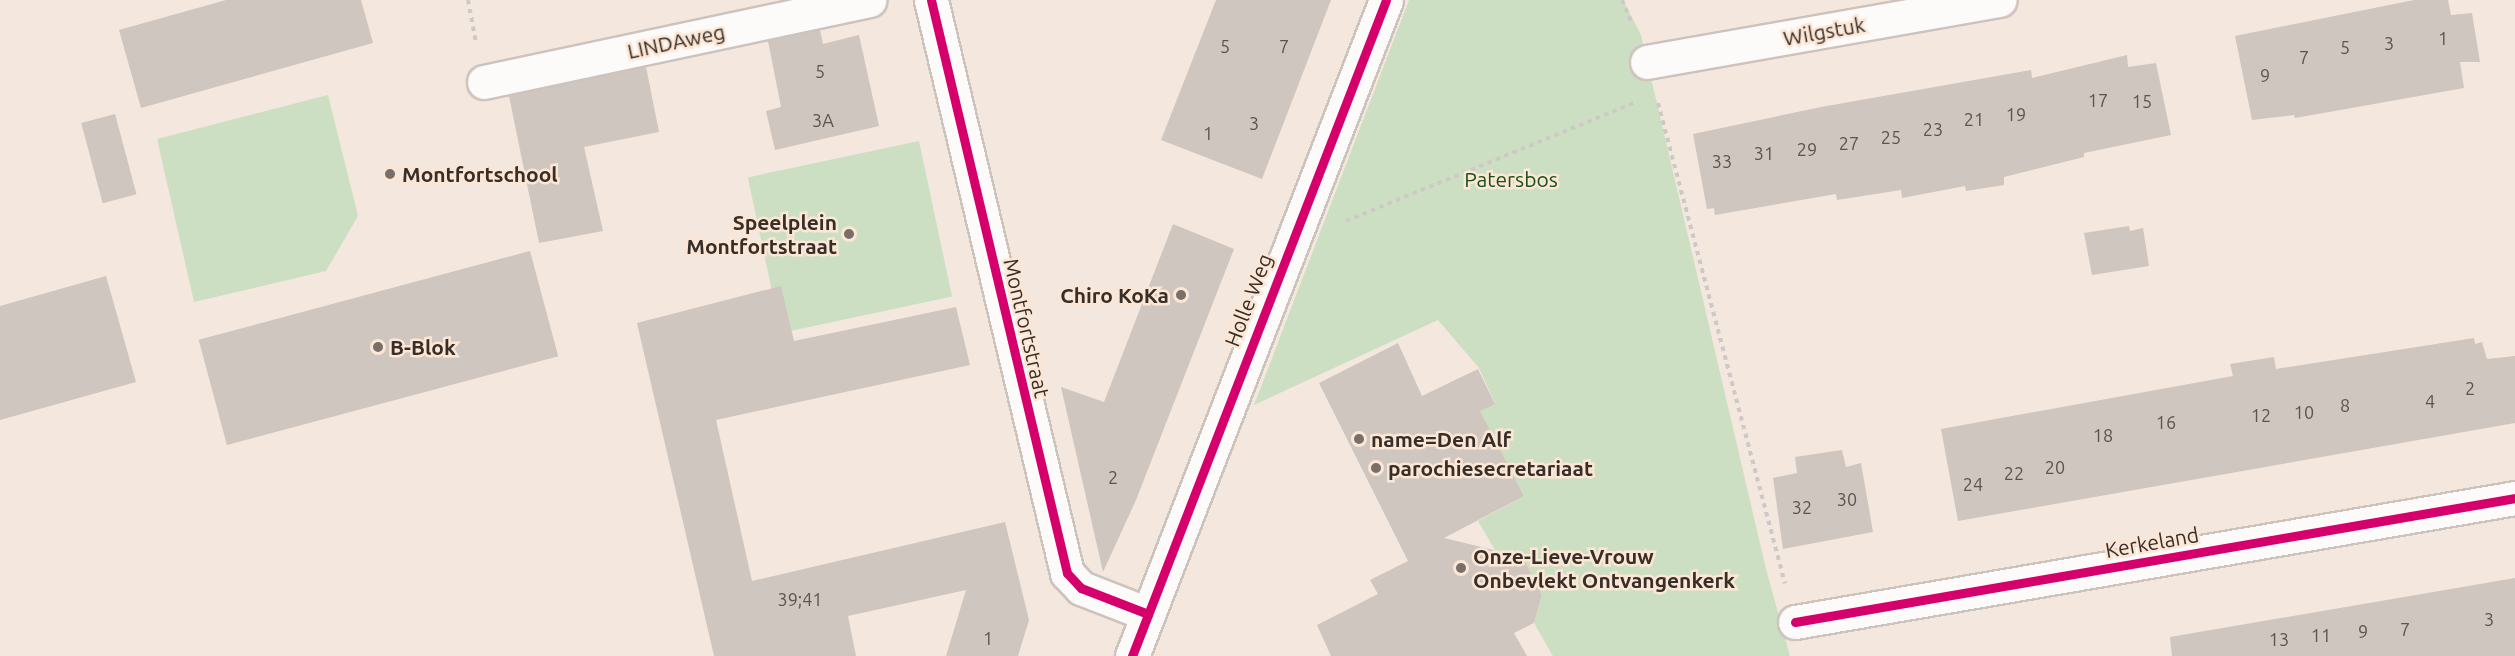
<!DOCTYPE html>
<style>
body{margin:0}
#map{position:relative;width:2515px;height:656px;overflow:hidden;background:#f3e7de;font-family:Ubuntu,sans-serif}
div>[style]{position:absolute}
.green>*{inset:0;background:#cddfc3;transform-origin:0 0}
.building>*{inset:0;background:#cfc6bf;transform-origin:0 0}
.path>*{height:4px;margin-top:-2px;transform-origin:0;background:repeating-linear-gradient(90deg,#cec9c6 0 4.5px,transparent 0 9px)}
.roads{filter:drop-shadow(2px 0 #cdc3bd) drop-shadow(-2px 0 #cdc3bd) drop-shadow(0 2px #cdc3bd) drop-shadow(0 -2px #cdc3bd)}
.minor>*{height:33px;margin:-16.5px;padding:0 16.5px;transform-origin:16.5px;border-radius:16.5px;background:#fdfbfa}
.cycleway>*{height:9px;margin:-4.5px;padding:0 4.5px;transform-origin:4.5px;border-radius:4.5px;background:#d6006c}
.dots>*{width:16px;height:16px;translate:-50% -50%;box-sizing:border-box;border:3px solid #fce6d5;border-radius:50%}
span{translate:-50% -50%;white-space:nowrap;text-align:center;line-height:1.15;-webkit-text-stroke:5px #fce6d5;paint-order:stroke}
.number-label{font-size:18px;color:#5d544e}
.number-label span{-webkit-text-stroke-width:0}
.street-label{font-size:21px;color:#372e28}
.poi-label{font-size:21px;color:#372e28;font-weight:700}
.left{translate:0 -50%;text-align:left}
.right{translate:-100% -50%;text-align:right}
.park-label{font-size:21px;color:#145119}
</style>
<div id="map">
<div class="green">
<i style="clip-path:polygon(1409px 0,1623px 0,1641px 35px,1766px 569px,1790px 656px,1553px 656px,1534px 623px,1542px 595px,1523px 557px,1495px 550px,1478px 521px,1524px 496px,1506px 462px,1468px 481px,1443px 429px,1495px 403px,1479px 368px,1438px 320px,1254px 405px)"></i>
<i style="clip-path:polygon(328px 95px,358px 216px,326px 271px,194px 302px,157px 139px)"></i>
<i style="left:919px;top:141px;width:159px;height:175px;rotate:78deg"></i>
</div>
<div class="building">
<i style="clip-path:polygon(226px 0,361px 0,373px 43px,141px 108px,119px 30px)"></i>
<i style="clip-path:polygon(1216px 0,1331px 0,1262px 179px,1161px 140px)"></i>
<i style="clip-path:polygon(2414px 0,2448px 0,2451px 15px,2472px 13px,2480px 62px,2460px 62px,2464px 88px,2295px 118px,2294px 115px,2252px 120px,2235px 36px)"></i>
<i style="clip-path:polygon(820px 30px,823px 44px,859px 35px,879px 126px,775px 150px,766px 111px,781px 107px,768px 41px)"></i>
<i style="clip-path:polygon(2127px 55px,2128px 67px,2156px 63px,2171px 135px,2084px 153px,2084px 157px,2004px 177px,2004px 185px,1966px 191px,1965px 186px,1902px 198px,1901px 190px,1837px 200px,1836px 194px,1715px 215px,1714px 208px,1707px 209px,1693px 134px,1821px 107px,2031px 70px,2032px 78px)"></i>
<i style="clip-path:polygon(646px 67px,659px 132px,584px 147px,603px 231px,539px 243px,509px 96px)"></i>
<i style="left:115px;top:114px;width:83px;height:35px;rotate:75deg"></i>
<i style="clip-path:polygon(1173px 224px,1234px 249px,1136px 500px,1103px 572px,1061px 387px,1104px 402px)"></i>
<i style="clip-path:polygon(2129px 226px,2130px 231px,2143px 228px,2149px 266px,2092px 275px,2084px 233px)"></i>
<i style="left:530px;top:251px;width:109px;height:343px;rotate:75deg"></i>
<i style="clip-path:polygon(106px 276px,136px 382px,0 420px,0 306px)"></i>
<i style="clip-path:polygon(781px 286px,794px 341px,956px 307px,970px 365px,716px 420px,752px 581px,1005px 522px,1029px 620px,1018px 656px,946px 656px,966px 590px,848px 616px,856px 656px,714px 656px,637px 323px)"></i>
<i style="clip-path:polygon(2474px 338px,2475px 344px,2482px 342px,2487px 359px,2515px 356px,2515px 423px,1958px 521px,1941px 429px,2233px 376px,2230px 364px,2274px 357px,2276px 369px)"></i>
<i style="clip-path:polygon(1398px 343px,1422px 396px,1478px 369px,1495px 404px,1480px 411px,1524px 496px,1444px 538px,1523px 557px,1542px 595px,1534px 623px,1514px 633px,1527px 656px,1331px 656px,1317px 625px,1378px 594px,1370px 580px,1408px 561px,1319px 383px)"></i>
<i style="clip-path:polygon(1842px 450px,1846px 467px,1861px 463px,1873px 532px,1783px 549px,1773px 478px,1797px 473px,1795px 457px)"></i>
<i style="clip-path:polygon(2515px 578px,2515px 656px,2172px 656px,2170px 637px)"></i>
</div>
<div class="path">
<i style="left:468px;top:0;width:44px;rotate:79.5deg"></i>
<i style="left:1622px;top:0;width:26px;rotate:67deg"></i>
<i style="left:1658px;top:103px;width:497px;rotate:75.2deg"></i>
<i style="left:1346px;top:221px;width:313px;rotate:-22.3deg"></i>
</div>
<div class="roads">
<div class="minor">
<i style="left:931px;top:0;width:589px;rotate:76.65deg"></i>
<i style="left:1067px;top:573px;width:21px;rotate:47deg"></i>
<i style="left:1081px;top:588px;width:72px;rotate:21.2deg"></i>
<i style="left:1647px;top:62px;width:358px;rotate:-10deg"></i>
<i style="left:484px;top:82px;width:394px;rotate:-12deg"></i>
<i style="left:1795px;top:622px;width:731px;rotate:-9.77deg"></i>
<i style="left:1132px;top:656px;width:703px;rotate:-68.83deg"></i>
</div>
</div>
<div class="cycleway">
<i style="left:931px;top:0;width:589px;rotate:76.65deg"></i>
<i style="left:1067px;top:573px;width:21px;rotate:47deg"></i>
<i style="left:1081px;top:588px;width:72px;rotate:21.2deg"></i>
<i style="left:1795px;top:622px;width:731px;rotate:-9.77deg"></i>
<i style="left:1132px;top:656px;width:703px;rotate:-68.83deg"></i>
</div>
<div class="dots">
<i style="left:390px;top:174px;background:#796f68"></i>
<i style="left:849px;top:234px;background:#796f68"></i>
<i style="left:1181px;top:295px;background:#796f68"></i>
<i style="left:378px;top:347px;background:#796f68"></i>
<i style="left:1359px;top:439px;background:#796f68"></i>
<i style="left:1376px;top:468px;background:#796f68"></i>
<i style="left:1461px;top:568px;background:#796f68"></i>
</div>
<div class="number-label">
<span style="left:2443px;top:38px">1</span>
<span style="left:2389px;top:43px">3</span>
<span style="left:1225px;top:46px">5</span>
<span style="left:1284px;top:46px">7</span>
<span style="left:2345px;top:47px">5</span>
<span style="left:2304px;top:57px">7</span>
<span style="left:820px;top:71px">5</span>
<span style="left:2265px;top:75px">9</span>
<span style="left:2098px;top:100px">17</span>
<span style="left:2142px;top:101px">15</span>
<span style="left:2016px;top:114px">19</span>
<span style="left:1974px;top:119px">21</span>
<span style="left:823px;top:120px">3A</span>
<span style="left:1254px;top:123px">3</span>
<span style="left:1933px;top:129px">23</span>
<span style="left:1208px;top:133px">1</span>
<span style="left:1891px;top:137px">25</span>
<span style="left:1849px;top:143px">27</span>
<span style="left:1807px;top:149px">29</span>
<span style="left:1764px;top:153px">31</span>
<span style="left:1722px;top:161px">33</span>
<span style="left:2470px;top:388px">2</span>
<span style="left:2430px;top:401px">4</span>
<span style="left:2345px;top:405px">8</span>
<span style="left:2304px;top:412px">10</span>
<span style="left:2261px;top:415px">12</span>
<span style="left:2166px;top:422px">16</span>
<span style="left:2103px;top:435px">18</span>
<span style="left:2055px;top:467px">20</span>
<span style="left:2014px;top:473px">22</span>
<span style="left:1113px;top:477px">2</span>
<span style="left:1973px;top:484px">24</span>
<span style="left:1847px;top:499px">30</span>
<span style="left:1802px;top:507px">32</span>
<span style="left:800px;top:599px">39;41</span>
<span style="left:2489px;top:619px">3</span>
<span style="left:2405px;top:629px">7</span>
<span style="left:2363px;top:631px">9</span>
<span style="left:2321px;top:635px">11</span>
<span style="left:988px;top:638px">1</span>
<span style="left:2279px;top:639px">13</span>
</div>
<div class="street-label">
<span style="left:1824px;top:31px;rotate:-10deg">Wilgstuk</span>
<span style="left:676px;top:41px;rotate:-12deg">LINDAweg</span>
<span style="left:1248px;top:300px;rotate:-69deg">Holle Weg</span>
<span style="left:1027px;top:328px;rotate:77deg">Montfortstraat</span>
<span style="left:2152px;top:542px;rotate:-10deg">Kerkeland</span>
</div>
<div class="poi-label">
<span class="left" style="left:402px;top:174px">Montfortschool</span>
<span class="right" style="left:837px;top:234px">Speelplein<br>Montfortstraat</span>
<span class="right" style="left:1169px;top:295px">Chiro KoKa</span>
<span class="left" style="left:390px;top:347px">B-Blok</span>
<span class="left" style="left:1371px;top:439px">name=Den Alf</span>
<span class="left" style="left:1388px;top:468px">parochiesecretariaat</span>
<span class="left" style="left:1473px;top:568px">Onze-Lieve-Vrouw<br>Onbevlekt Ontvangenkerk</span>
</div>
<div class="park-label">
<span style="left:1511px;top:179px">Patersbos</span>
</div>
</div>
